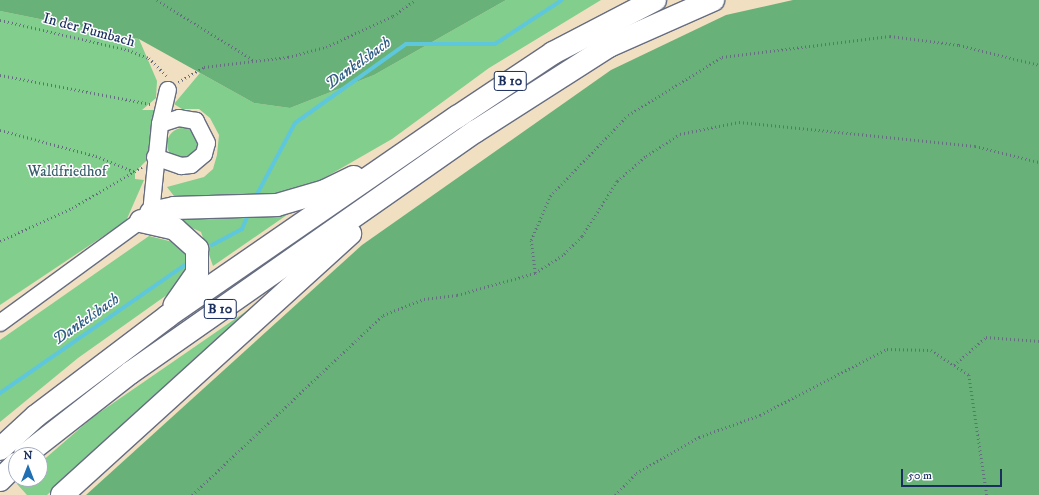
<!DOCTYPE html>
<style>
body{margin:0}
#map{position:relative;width:1039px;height:495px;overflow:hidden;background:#f1dfc1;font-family:"IM FELL DW Pica",serif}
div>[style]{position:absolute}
.green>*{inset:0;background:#81ce8d}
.round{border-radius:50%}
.forest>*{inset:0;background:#68b178}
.stream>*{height:4px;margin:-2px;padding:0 2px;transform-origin:2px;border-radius:2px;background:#5fc7db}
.path>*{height:2.5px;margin-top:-1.25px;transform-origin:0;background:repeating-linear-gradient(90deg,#666d81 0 1px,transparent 0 4px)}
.roads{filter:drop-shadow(1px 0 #666d81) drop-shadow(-1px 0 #666d81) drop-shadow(0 1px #666d81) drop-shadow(0 -1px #666d81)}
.minor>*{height:16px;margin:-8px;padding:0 8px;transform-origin:8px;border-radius:8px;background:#fff}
.highway>*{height:22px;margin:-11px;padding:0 11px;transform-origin:11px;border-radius:11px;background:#fff}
span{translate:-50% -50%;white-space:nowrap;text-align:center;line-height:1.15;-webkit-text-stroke:3px #fff;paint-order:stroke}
.shield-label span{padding:1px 3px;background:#fff;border:1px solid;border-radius:3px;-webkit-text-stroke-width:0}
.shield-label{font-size:14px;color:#1b2f5e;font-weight:700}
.street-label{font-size:15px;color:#1b2f5e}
.park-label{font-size:15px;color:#3a5f6c}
.water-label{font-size:16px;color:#2f5d84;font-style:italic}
.north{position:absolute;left:8px;top:447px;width:40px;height:40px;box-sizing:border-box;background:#fff;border:1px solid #a4acbf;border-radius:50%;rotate:0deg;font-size:11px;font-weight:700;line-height:16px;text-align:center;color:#1b2f5e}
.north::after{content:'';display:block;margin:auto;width:14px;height:18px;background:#1f6fb2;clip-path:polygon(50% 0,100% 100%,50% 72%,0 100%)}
.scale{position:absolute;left:901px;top:469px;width:101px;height:18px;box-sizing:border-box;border:2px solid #1b2f5e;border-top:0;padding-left:5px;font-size:12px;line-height:14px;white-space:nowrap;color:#1b2f5e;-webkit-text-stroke:3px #fff;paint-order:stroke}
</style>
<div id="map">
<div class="green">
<i style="clip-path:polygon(506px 0,601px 0,489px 68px,392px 139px,312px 185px,278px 194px,214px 197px,174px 196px,167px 187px,204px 177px,213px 169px,217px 155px,219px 135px,210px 118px,199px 109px,182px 109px,174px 104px,200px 73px,254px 103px,290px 108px,374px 75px)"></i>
<i style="clip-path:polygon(0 11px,139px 39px,157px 81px,156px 98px,142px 110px,154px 110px,150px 157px,135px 172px,135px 179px,144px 180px,126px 221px,0 305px)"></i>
<i class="round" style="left:167px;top:128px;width:32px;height:32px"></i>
<i style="clip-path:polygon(294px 210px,213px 266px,201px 232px,170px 218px,220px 218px)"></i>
<i style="clip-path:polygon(149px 236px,173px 242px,189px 256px,190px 268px,178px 287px,78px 358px,0 422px,0 340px)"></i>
<i style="clip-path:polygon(267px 297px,47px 495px,27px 495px,17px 484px,23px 479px,40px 479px,40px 463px,93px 417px)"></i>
</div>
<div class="forest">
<i style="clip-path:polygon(0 0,506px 0,374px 75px,290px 108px,254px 103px,139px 39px,0 11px)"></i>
<i style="clip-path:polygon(793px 0,1039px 0,1039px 495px,86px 495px,362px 245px,611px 70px,726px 15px)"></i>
</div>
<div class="stream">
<i style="left:255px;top:198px;width:85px;rotate:-61.9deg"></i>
<i style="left:295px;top:123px;width:136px;rotate:-35.4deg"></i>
<i style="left:406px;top:44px;width:89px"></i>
<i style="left:495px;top:44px;width:80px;rotate:-33.3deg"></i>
<i style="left:212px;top:245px;width:34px;rotate:-28deg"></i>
<i style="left:242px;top:229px;width:13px;rotate:-67deg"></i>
<i style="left:0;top:393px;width:225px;rotate:-34.7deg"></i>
</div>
<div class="path">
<i style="left:157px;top:0;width:115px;rotate:31.9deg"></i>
<i style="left:0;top:20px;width:131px;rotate:13.2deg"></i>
<i style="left:128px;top:50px;width:22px;rotate:21deg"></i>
<i style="left:149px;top:58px;width:25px;rotate:45deg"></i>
<i style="left:0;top:75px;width:153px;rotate:10.9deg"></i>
<i style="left:178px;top:82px;width:30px;rotate:-30deg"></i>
<i style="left:204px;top:67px;width:85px;rotate:-6.8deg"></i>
<i style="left:288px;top:57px;width:39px;rotate:-15deg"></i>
<i style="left:326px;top:47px;width:74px;rotate:-24.8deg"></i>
<i style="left:393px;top:16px;width:27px;rotate:-36deg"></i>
<i style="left:0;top:130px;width:99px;rotate:15.2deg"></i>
<i style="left:96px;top:156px;width:42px;rotate:22.3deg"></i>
<i style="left:0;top:241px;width:79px;rotate:-24.6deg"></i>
<i style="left:72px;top:208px;width:81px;rotate:-30.4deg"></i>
<i style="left:535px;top:273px;width:33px;rotate:-97deg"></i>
<i style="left:531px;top:240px;width:48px;rotate:-66.6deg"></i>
<i style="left:550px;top:196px;width:112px;rotate:-46.1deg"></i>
<i style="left:628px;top:115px;width:110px;rotate:-31.7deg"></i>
<i style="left:722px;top:57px;width:169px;rotate:-7.1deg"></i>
<i style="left:890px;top:36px;width:70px;rotate:7.4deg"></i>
<i style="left:959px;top:45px;width:82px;rotate:14deg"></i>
<i style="left:954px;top:365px;width:43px;rotate:-41.2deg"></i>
<i style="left:986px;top:337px;width:53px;rotate:4.3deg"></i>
<i style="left:192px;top:495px;width:262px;rotate:-43.3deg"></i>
<i style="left:383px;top:315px;width:44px;rotate:-21.3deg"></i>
<i style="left:424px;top:299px;width:33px;rotate:-7deg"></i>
<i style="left:457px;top:295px;width:81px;rotate:-15.8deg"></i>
<i style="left:535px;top:273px;width:35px;rotate:-33deg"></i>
<i style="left:564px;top:254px;width:25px;rotate:-45deg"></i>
<i style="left:582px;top:236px;width:65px;rotate:-57.5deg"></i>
<i style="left:617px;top:181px;width:38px;rotate:-41deg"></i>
<i style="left:646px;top:156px;width:40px;rotate:-32.9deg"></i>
<i style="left:680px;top:134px;width:60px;rotate:-11.5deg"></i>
<i style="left:739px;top:122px;width:237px;rotate:5.8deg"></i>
<i style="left:975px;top:146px;width:66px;rotate:14deg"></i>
<i style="left:615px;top:495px;width:30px;rotate:-46deg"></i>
<i style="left:636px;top:473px;width:73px;rotate:-29.7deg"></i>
<i style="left:699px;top:437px;width:65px;rotate:-19.8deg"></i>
<i style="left:760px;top:415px;width:143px;rotate:-27.5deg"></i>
<i style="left:887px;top:349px;width:44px;rotate:1.3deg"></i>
<i style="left:931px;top:350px;width:45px;rotate:33.3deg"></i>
<i style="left:969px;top:375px;width:121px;rotate:81.5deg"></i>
</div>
<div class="roads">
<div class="minor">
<i style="left:155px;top:157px;width:28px;rotate:19deg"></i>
<i style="left:181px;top:166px;width:10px;rotate:-6deg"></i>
<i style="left:191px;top:165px;width:17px;rotate:-40deg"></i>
<i style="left:204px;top:154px;width:11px;rotate:-75deg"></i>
<i style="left:207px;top:143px;width:25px;rotate:-117deg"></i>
<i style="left:196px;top:121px;width:17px;rotate:-170deg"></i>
<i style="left:179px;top:118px;width:20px;rotate:162deg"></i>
<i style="left:0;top:323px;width:187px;rotate:-36.1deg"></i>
<i style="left:151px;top:213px;width:89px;rotate:-84.2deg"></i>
<i style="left:160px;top:124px;width:35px;rotate:-77deg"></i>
</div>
<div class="highway">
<i style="left:151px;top:213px;width:24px;rotate:-12deg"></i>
<i style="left:174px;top:208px;width:103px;rotate:-1.7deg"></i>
<i style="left:277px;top:205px;width:50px;rotate:-16.3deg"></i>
<i style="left:325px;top:191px;width:32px;rotate:-26deg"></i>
<i style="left:141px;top:221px;width:35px;rotate:13deg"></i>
<i style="left:175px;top:229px;width:30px;rotate:42deg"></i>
<i style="left:197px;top:249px;width:24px;rotate:90deg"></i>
<i style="left:197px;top:273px;width:39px;rotate:125deg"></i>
<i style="left:0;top:449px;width:49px;rotate:-42.5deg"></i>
<i style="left:36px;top:416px;width:166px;rotate:-37.1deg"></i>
<i style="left:168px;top:316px;width:351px;rotate:-34.6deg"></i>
<i style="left:457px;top:117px;width:115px;rotate:-33.7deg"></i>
<i style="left:553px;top:53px;width:115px;rotate:-27.5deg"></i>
<i style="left:25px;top:455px;width:133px;rotate:-38deg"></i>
<i style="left:130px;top:373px;width:422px;rotate:-35deg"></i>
<i style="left:476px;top:131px;width:158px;rotate:-32.6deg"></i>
<i style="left:609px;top:46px;width:114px;rotate:-23.9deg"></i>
<i style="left:0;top:480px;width:23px;rotate:-45deg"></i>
<i style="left:62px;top:495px;width:389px;rotate:-42.2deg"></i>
</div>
</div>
<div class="shield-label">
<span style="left:510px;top:81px">B 10</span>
<span style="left:220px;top:309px">B 10</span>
</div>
<div class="street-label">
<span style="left:89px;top:30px;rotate:15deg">In der Fumbach</span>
</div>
<div class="park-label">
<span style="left:67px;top:172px">Waldfriedhof</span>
</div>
<div class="water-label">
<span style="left:358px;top:63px;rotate:-36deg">Dankelsbach</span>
<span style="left:86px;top:319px;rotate:-35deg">Dankelsbach</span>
</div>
<div class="north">N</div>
<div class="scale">50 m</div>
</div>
